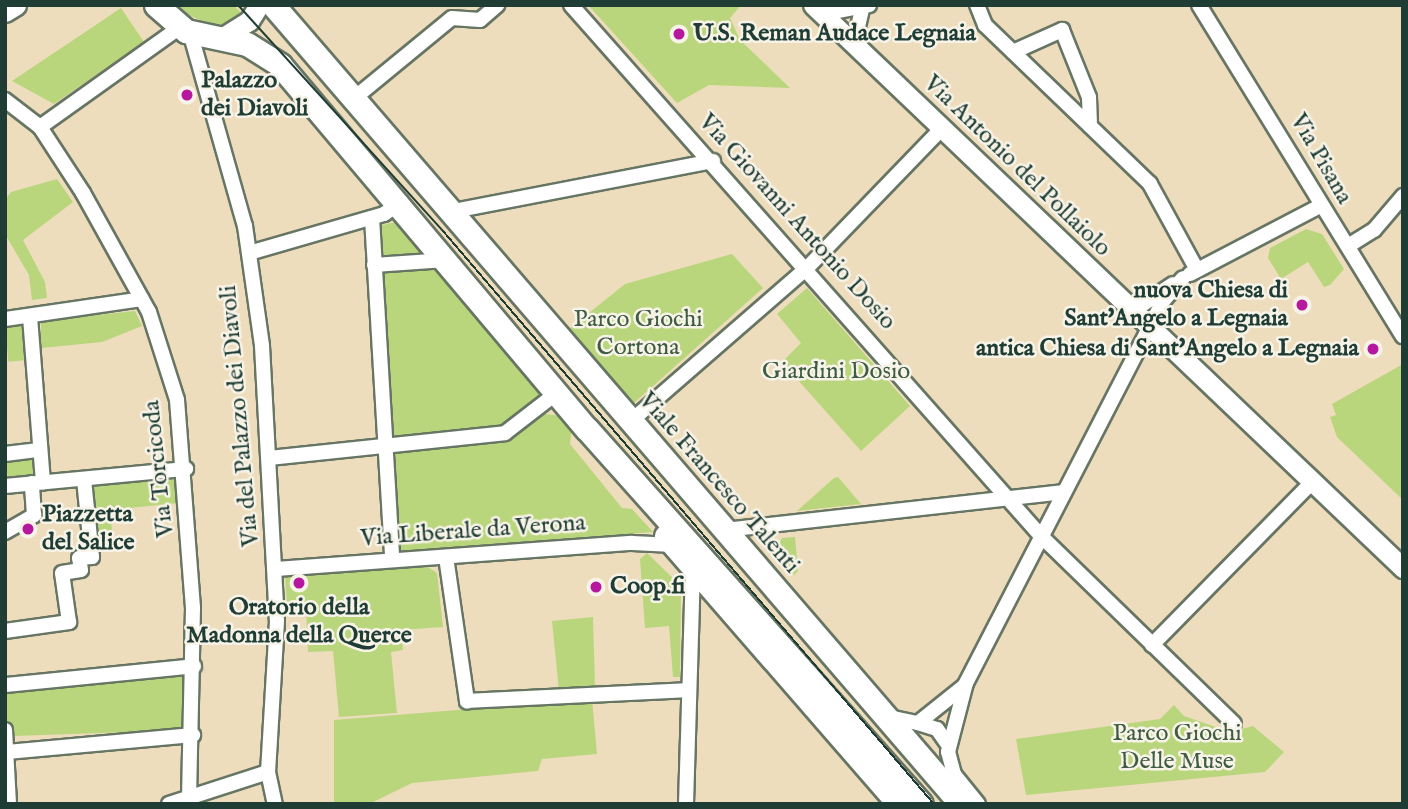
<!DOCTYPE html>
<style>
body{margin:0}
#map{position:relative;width:1408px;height:809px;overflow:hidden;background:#eeddbc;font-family:"IM FELL English",serif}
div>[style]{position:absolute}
.green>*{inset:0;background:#b9d67c;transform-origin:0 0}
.roads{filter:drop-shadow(2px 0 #677564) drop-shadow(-2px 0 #677564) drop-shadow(0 2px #677564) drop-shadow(0 -2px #677564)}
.street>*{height:14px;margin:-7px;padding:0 7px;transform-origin:7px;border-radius:7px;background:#fff}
.secondary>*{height:19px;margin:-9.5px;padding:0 9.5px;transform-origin:9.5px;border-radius:9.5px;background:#fff}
.primary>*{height:23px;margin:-11.5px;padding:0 11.5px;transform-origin:11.5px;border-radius:11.5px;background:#fff}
.tram>*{height:2px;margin:-1px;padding:0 1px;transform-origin:1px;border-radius:1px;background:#1f3d34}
.dots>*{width:19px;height:19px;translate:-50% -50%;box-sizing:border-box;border:4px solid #f7f3e8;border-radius:50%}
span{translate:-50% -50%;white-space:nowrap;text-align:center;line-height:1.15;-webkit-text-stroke:5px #f7f3e8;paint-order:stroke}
.poi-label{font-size:24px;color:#1f3d34;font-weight:700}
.left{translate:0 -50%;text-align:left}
.right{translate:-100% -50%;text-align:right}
.street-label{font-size:24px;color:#1f3d34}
.park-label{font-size:24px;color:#3e5c42}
.frame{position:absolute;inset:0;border:7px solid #1f3d34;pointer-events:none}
</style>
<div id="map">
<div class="green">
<i style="clip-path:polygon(168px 5px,233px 5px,248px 19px,212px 26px)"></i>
<i style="clip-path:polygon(588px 5px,741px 5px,730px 18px,740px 40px,790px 88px,709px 85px,677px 103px)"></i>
<i style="clip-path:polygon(121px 8px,144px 42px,54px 104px,12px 81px)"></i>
<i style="clip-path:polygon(57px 179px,73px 202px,23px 240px,45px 282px,47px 298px,32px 300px,29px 275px,5px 234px,5px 200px,11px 192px)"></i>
<i style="clip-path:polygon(400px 221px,428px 252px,420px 254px,421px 264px,446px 271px,547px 393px,536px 401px,545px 414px,561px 416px,572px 428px,570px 444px,622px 508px,632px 509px,653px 532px,400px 551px,378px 226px)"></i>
<i style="clip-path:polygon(1306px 229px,1322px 234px,1344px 269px,1330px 285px,1324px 287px,1308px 262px,1281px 279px,1268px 258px,1270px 248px)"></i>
<i style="clip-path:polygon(732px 254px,763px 288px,634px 403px,564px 333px,625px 284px)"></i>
<i style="clip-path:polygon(807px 288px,910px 406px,861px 451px,782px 362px,801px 343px,777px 314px)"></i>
<i style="clip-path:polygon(135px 311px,142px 326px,102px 342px,41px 348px,41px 321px)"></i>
<i style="left:27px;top:322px;width:38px;height:22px;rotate:85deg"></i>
<i style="clip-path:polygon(1403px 364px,1403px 500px,1337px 437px,1330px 417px,1336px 415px,1332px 404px)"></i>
<i style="left:36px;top:453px;width:26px;height:31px;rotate:83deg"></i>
<i style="clip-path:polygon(175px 476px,178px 503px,110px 510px,114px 550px,96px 552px,89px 482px)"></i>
<i style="clip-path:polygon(838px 477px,861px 504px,797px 511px,834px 478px)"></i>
<i style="clip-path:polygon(795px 537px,798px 571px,794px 575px,774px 553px,782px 538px)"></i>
<i style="clip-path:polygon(647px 553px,681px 586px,680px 677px,673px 677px,669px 626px,645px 628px,640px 559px)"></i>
<i style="clip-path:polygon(428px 567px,437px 573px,443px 627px,401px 630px,403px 650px,391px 652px,397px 713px,339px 717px,333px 651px,308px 652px,306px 607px,287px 604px,285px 576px)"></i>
<i style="clip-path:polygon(593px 617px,595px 689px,559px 691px,552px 621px)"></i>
<i style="left:185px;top:675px;width:55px;height:180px;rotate:88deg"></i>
<i style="clip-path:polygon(592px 699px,597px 754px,542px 759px,538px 771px,412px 783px,369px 804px,334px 804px,334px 720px)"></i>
<i style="clip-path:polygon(1174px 705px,1184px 716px,1230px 732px,1253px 726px,1284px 752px,1265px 772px,1026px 795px,1016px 739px,1160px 719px)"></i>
</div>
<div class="roads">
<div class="street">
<i style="left:571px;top:5px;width:709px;rotate:48.49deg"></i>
<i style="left:1041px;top:536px;width:269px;rotate:44.2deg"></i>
<i style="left:977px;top:5px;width:22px;rotate:68deg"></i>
<i style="left:985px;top:25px;width:229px;rotate:43.9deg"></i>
<i style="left:1150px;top:184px;width:98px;rotate:61.3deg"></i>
<i style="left:1199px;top:5px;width:389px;rotate:58.4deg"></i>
<i style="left:822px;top:14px;width:48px;rotate:-10.8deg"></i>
<i style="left:190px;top:32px;width:202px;rotate:74.2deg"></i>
<i style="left:245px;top:226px;width:121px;rotate:81.9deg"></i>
<i style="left:262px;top:346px;width:275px;rotate:86.9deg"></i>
<i style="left:277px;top:621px;width:151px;rotate:93.4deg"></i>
<i style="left:268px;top:772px;width:33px;rotate:78deg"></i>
<i style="left:854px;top:44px;width:36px;rotate:-77deg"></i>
<i style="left:1013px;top:52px;width:54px;rotate:-24.2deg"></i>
<i style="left:1062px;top:30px;width:72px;rotate:68.1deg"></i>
<i style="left:1089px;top:97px;width:29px;rotate:88deg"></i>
<i style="left:5px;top:100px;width:44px;rotate:37.6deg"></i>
<i style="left:40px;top:127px;width:79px;rotate:56.9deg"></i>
<i style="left:83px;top:193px;width:136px;rotate:61deg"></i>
<i style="left:149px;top:312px;width:92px;rotate:72.3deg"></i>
<i style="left:177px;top:400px;width:209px;rotate:85.6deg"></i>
<i style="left:193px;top:608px;width:196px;rotate:91.2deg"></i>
<i style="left:352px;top:100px;width:129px;rotate:-39.4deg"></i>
<i style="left:452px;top:18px;width:28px;rotate:4deg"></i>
<i style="left:480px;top:20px;width:23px;rotate:-41deg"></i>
<i style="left:40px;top:127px;width:172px;rotate:-35.5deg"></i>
<i style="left:448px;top:212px;width:270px;rotate:-10.9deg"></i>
<i style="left:372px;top:218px;width:342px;rotate:86.6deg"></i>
<i style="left:1348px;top:246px;width:31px;rotate:-32deg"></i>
<i style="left:1374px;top:230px;width:45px;rotate:-49.5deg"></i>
<i style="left:249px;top:253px;width:141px;rotate:-16.1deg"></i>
<i style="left:384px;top:214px;width:21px;rotate:-35deg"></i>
<i style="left:374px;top:265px;width:72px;rotate:-4deg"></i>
<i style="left:1190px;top:274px;width:147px;rotate:-27.6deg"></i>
<i style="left:1133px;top:311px;width:48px;rotate:-34deg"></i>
<i style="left:30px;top:317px;width:166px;rotate:85.5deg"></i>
<i style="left:5px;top:319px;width:138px;rotate:-8.3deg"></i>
<i style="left:631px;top:421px;width:235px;rotate:-41deg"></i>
<i style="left:808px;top:267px;width:193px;rotate:-46deg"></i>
<i style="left:5px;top:454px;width:34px;rotate:-7deg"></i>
<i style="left:269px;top:458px;width:237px;rotate:-6deg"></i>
<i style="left:505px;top:433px;width:67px;rotate:-37.7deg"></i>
<i style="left:5px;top:486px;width:182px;rotate:-5.4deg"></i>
<i style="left:725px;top:530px;width:341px;rotate:-6.4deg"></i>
<i style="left:5px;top:532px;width:34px;rotate:-30deg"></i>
<i style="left:34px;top:515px;width:32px;rotate:-94deg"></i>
<i style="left:446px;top:557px;width:146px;rotate:81.7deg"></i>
<i style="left:467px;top:701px;width:222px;rotate:-2.8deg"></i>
<i style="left:276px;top:569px;width:357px;rotate:-4.2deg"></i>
<i style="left:632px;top:543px;width:42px;rotate:2.7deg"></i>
<i style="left:5px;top:631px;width:65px;rotate:-8deg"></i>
<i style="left:69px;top:622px;width:49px;rotate:-98.1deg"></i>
<i style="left:62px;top:573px;width:19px;rotate:-9deg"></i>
<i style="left:81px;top:570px;width:12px;rotate:-99deg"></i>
<i style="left:79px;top:558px;width:13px;rotate:-4deg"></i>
<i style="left:92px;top:557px;width:78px;rotate:-95.9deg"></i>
<i style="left:1152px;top:645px;width:227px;rotate:-45.5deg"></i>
<i style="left:5px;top:685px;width:190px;rotate:-5.7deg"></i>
<i style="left:889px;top:717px;width:30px;rotate:12deg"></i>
<i style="left:918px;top:723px;width:58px;rotate:-38.7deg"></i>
<i style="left:918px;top:723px;width:20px;rotate:18deg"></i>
<i style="left:937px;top:729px;width:19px;rotate:55deg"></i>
<i style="left:5px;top:730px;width:74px;rotate:86.9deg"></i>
<i style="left:7px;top:752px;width:187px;rotate:-5.2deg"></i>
<i style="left:169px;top:804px;width:104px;rotate:-17.9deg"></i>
<i style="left:686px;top:804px;width:236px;rotate:-88.3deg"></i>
<i style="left:978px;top:804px;width:38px;rotate:-129deg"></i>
<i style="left:954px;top:774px;width:23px;rotate:-105deg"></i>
<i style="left:948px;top:752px;width:71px;rotate:-75.4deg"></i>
<i style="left:966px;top:683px;width:431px;rotate:-62.7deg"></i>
<i style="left:1164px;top:300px;width:29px;rotate:-49deg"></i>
</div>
<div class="secondary">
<i style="left:813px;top:5px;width:816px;rotate:43.66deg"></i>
<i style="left:5px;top:12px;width:13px;rotate:-32deg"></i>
<i style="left:223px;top:37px;width:31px;rotate:-32deg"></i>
<i style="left:249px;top:21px;width:19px;rotate:-58deg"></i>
</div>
<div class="primary">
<i style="left:156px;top:5px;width:40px;rotate:41deg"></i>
<i style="left:186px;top:31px;width:62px;rotate:12deg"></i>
<i style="left:247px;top:44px;width:39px;rotate:32deg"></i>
<i style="left:280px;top:65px;width:476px;rotate:49.9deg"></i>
<i style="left:587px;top:429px;width:502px;rotate:48.31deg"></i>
<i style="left:273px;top:5px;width:1054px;rotate:49.27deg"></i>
<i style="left:666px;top:536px;width:355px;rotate:49deg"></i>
</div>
</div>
<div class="tram">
<i style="left:238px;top:5px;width:305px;rotate:47.8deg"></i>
<i style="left:443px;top:231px;width:755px;rotate:49.41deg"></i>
</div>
<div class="dots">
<i style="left:679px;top:34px;background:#b5179e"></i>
<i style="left:187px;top:95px;background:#b5179e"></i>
<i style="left:1302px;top:305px;background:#b5179e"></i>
<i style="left:1373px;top:349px;background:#b5179e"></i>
<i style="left:28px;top:529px;background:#b5179e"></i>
<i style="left:299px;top:583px;background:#b5179e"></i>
<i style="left:596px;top:587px;background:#b5179e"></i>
</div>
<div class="poi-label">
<span class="left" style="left:693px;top:34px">U.S. Reman Audace Legnaia</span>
<span class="left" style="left:201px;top:95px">Palazzo<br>dei Diavoli</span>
<span class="right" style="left:1288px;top:305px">nuova Chiesa di<br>Sant'Angelo a Legnaia</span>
<span class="right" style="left:1359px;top:349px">antica Chiesa di Sant'Angelo a Legnaia</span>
<span class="left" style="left:42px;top:529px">Piazzetta<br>del Salice</span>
<span class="left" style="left:610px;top:587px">Coop.fi</span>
<span style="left:299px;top:622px">Oratorio della<br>Madonna della Querce</span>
</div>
<div class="street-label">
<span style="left:1321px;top:159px;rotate:60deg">Via Pisana</span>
<span style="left:1017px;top:166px;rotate:44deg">Via Antonio del Pollaiolo</span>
<span style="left:797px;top:222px;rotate:48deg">Via Giovanni Antonio Dosio</span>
<span style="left:240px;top:416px;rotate:-95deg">Via del Palazzo dei Diavoli</span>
<span style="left:159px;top:469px;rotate:-96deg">Via Torcicoda</span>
<span style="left:719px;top:483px;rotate:49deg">Viale Francesco Talenti</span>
<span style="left:473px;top:531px;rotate:-4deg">Via Liberale da Verona</span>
</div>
<div class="park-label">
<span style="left:638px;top:334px">Parco Giochi<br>Cortona</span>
<span style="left:836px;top:372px">Giardini Dosio</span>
<span style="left:1177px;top:748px">Parco Giochi<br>Delle Muse</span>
</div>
<div class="frame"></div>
</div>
